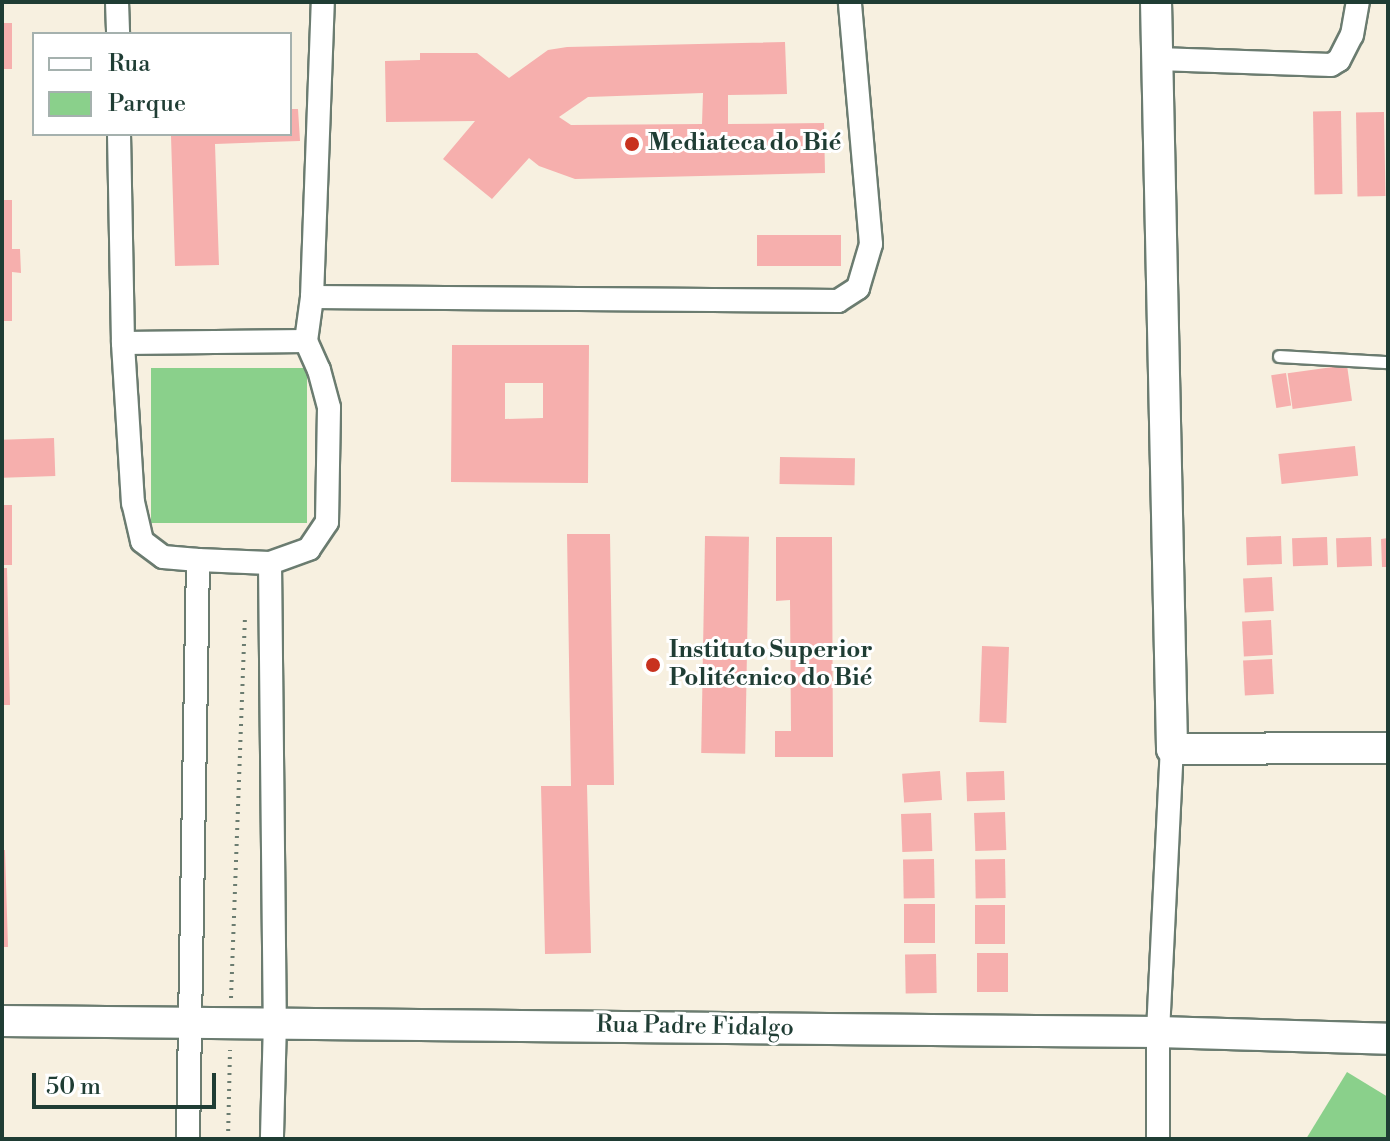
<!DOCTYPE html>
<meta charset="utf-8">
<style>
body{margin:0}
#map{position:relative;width:1390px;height:1141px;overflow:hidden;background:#f7f0e0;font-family:"Libre Bodoni",serif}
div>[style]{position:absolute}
.green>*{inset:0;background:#8ad08b;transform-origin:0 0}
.building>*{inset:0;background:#f6afad;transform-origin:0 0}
.path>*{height:4px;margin-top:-2px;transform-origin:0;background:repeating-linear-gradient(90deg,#6b7c70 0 2px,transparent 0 8px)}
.roads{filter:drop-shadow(2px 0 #6b7c70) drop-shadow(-2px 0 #6b7c70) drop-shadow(0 2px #6b7c70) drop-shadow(0 -2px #6b7c70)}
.lane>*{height:11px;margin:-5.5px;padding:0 5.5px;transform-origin:5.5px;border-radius:5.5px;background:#fff}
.street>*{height:22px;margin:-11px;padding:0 11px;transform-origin:11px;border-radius:11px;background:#fff}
.secondary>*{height:30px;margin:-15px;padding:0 15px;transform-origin:15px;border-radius:15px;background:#fff}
.dots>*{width:22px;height:22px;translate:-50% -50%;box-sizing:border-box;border:4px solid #fff;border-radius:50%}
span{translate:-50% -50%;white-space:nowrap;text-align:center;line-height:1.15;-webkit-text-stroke:6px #fff;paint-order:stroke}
.poi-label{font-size:24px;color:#1f3d34;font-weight:700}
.left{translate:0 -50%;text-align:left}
.street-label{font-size:24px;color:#1f3d34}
.frame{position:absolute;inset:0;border:4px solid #1f3d34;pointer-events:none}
.legend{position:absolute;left:32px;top:32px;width:260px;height:104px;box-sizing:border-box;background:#fff;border:2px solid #a5b1ae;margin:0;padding:10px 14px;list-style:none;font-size:24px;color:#1f3d34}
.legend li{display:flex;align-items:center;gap:16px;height:40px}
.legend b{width:40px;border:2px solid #a5b1ae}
.scale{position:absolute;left:32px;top:1073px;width:184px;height:36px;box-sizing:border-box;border:4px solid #1f3d34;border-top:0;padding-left:10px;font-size:24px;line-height:28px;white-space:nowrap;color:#1f3d34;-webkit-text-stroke:6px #fff;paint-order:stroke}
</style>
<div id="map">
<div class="green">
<i style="left:307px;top:368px;width:155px;height:156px;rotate:90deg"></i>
<i style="clip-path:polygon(1347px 1072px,1388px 1097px,1388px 1139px,1306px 1139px)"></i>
</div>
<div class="building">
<i style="left:2px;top:23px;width:10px;height:46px"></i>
<i style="clip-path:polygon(evenodd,785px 42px,787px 94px,728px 95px,728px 124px,824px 123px,825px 173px,575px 179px,539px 166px,529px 158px,492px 199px,443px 159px,475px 121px,386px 122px,385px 61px,420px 60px,420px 53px,477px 53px,509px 78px,548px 50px,567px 47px,785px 42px,703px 93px,702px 124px,571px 125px,559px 117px,588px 97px,703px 93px)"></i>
<i style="clip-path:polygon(290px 109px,298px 109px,300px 141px,215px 144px,219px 265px,175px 266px,171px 136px,290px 134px)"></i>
<i style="left:1341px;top:111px;width:83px;height:28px;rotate:89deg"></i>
<i style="left:1384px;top:112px;width:84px;height:28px;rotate:89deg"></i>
<i style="clip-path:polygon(2px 200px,12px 200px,12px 249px,20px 249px,21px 273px,12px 272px,12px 321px,2px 321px)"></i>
<i style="left:757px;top:235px;width:84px;height:31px"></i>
<i style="clip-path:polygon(evenodd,452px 345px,589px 345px,588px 483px,451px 482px,452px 345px,505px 383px,543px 383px,543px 418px,505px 419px,505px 383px)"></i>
<i style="left:1347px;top:365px;width:36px;height:60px;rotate:82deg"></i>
<i style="left:1286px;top:373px;width:33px;height:15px;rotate:81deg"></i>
<i style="left:54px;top:438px;width:38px;height:52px;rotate:88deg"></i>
<i style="left:1355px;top:446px;width:30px;height:77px;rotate:84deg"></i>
<i style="left:780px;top:457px;width:75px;height:27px;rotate:1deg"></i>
<i style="left:2px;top:505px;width:10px;height:60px"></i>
<i style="clip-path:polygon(567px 534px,610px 534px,614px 785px,587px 785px,591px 953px,545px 954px,541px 786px,571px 786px)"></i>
<i style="left:705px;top:536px;width:44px;height:217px;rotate:1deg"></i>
<i style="left:1281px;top:536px;width:28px;height:35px;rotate:88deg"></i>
<i style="clip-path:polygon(776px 537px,832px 537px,833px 757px,775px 757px,775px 731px,791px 731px,790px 600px,776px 601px)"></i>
<i style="left:1327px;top:537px;width:28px;height:35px;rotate:88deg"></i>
<i style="left:1371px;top:537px;width:29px;height:35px;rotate:88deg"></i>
<i style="clip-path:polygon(1388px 538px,1388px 567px,1382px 567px,1381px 539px)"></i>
<i style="clip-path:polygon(2px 568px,7px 568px,10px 705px,2px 705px)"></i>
<i style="left:1272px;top:577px;width:34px;height:29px;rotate:87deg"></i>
<i style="left:1271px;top:620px;width:35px;height:29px;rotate:87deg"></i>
<i style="left:982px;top:646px;width:27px;height:76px;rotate:2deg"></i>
<i style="left:1272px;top:659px;width:35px;height:29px;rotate:87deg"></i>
<i style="left:940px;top:771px;width:29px;height:38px;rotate:86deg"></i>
<i style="left:1004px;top:771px;width:29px;height:38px;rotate:88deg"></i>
<i style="left:1005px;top:812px;width:38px;height:31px;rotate:88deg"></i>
<i style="left:931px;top:813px;width:38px;height:30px;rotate:88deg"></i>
<i style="clip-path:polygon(2px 850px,5px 850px,8px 947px,2px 947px)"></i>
<i style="left:934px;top:859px;width:39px;height:31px;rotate:89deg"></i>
<i style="left:1005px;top:859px;width:39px;height:30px;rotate:89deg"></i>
<i style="left:904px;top:904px;width:31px;height:39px"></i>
<i style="left:975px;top:905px;width:30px;height:39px"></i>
<i style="left:977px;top:953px;width:31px;height:39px"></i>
<i style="left:936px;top:954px;width:39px;height:31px;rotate:89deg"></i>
</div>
<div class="path">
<i style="left:231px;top:998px;width:383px;rotate:-87.9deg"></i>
<i style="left:228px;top:1139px;width:89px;rotate:-88.7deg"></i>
</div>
<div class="roads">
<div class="lane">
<i style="left:1279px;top:356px;width:109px;rotate:3.2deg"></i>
</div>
<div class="street">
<i style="left:117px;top:2px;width:32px;rotate:88deg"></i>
<i style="left:1158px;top:59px;width:173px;rotate:2deg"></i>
<i style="left:1331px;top:65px;width:9px;rotate:-32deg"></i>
<i style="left:1339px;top:60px;width:28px;rotate:-63deg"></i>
<i style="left:1352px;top:35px;width:34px;rotate:-80deg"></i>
<i style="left:119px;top:134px;width:209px;rotate:88.9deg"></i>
<i style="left:312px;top:297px;width:526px;rotate:0.44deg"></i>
<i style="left:838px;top:301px;width:24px;rotate:-33deg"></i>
<i style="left:858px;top:288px;width:46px;rotate:-73.5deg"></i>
<i style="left:871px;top:244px;width:243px;rotate:-95deg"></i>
<i style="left:306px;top:341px;width:44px;rotate:-82.2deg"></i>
<i style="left:312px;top:297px;width:295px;rotate:-87.9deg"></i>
<i style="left:198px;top:560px;width:72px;rotate:2.4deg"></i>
<i style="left:188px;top:1139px;width:579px;rotate:-89.01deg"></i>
<i style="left:198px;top:560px;width:35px;rotate:-175deg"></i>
<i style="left:163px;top:557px;width:26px;rotate:-143deg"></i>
<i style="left:142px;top:541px;width:39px;rotate:-103deg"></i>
<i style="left:133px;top:503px;width:160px;rotate:-93.6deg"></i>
<i style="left:123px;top:343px;width:183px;rotate:-0.6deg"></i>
<i style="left:306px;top:341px;width:32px;rotate:66deg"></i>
<i style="left:319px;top:370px;width:39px;rotate:75deg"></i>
<i style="left:329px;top:408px;width:114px;rotate:91deg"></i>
<i style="left:327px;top:522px;width:32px;rotate:124deg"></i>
<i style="left:309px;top:549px;width:41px;rotate:160.3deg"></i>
<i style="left:270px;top:563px;width:458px;rotate:89.4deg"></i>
<i style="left:275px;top:1021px;width:118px;rotate:91.5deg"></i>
<i style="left:1158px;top:1139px;width:107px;rotate:-90deg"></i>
<i style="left:1158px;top:1032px;width:283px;rotate:-87.2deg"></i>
</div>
<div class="secondary">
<i style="left:1156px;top:2px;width:747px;rotate:88.77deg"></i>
<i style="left:1172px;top:749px;width:216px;rotate:-0.3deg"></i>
<i style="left:2px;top:1021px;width:1156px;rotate:0.55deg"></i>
<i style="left:1158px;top:1032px;width:230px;rotate:1.7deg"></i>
</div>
</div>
<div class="dots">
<i style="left:632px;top:144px;background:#c8321e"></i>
<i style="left:653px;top:665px;background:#c8321e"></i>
</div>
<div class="poi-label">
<span class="left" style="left:648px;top:144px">Mediateca do Bié</span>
<span class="left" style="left:669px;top:665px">Instituto Superior<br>Politécnico do Bié</span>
</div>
<div class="street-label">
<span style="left:695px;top:1027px;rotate:1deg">Rua Padre Fidalgo</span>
</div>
<div class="frame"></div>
<ul class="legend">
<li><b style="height:10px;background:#fff"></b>Rua</li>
<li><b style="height:22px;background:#8ad08b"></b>Parque</li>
</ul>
<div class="scale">50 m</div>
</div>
